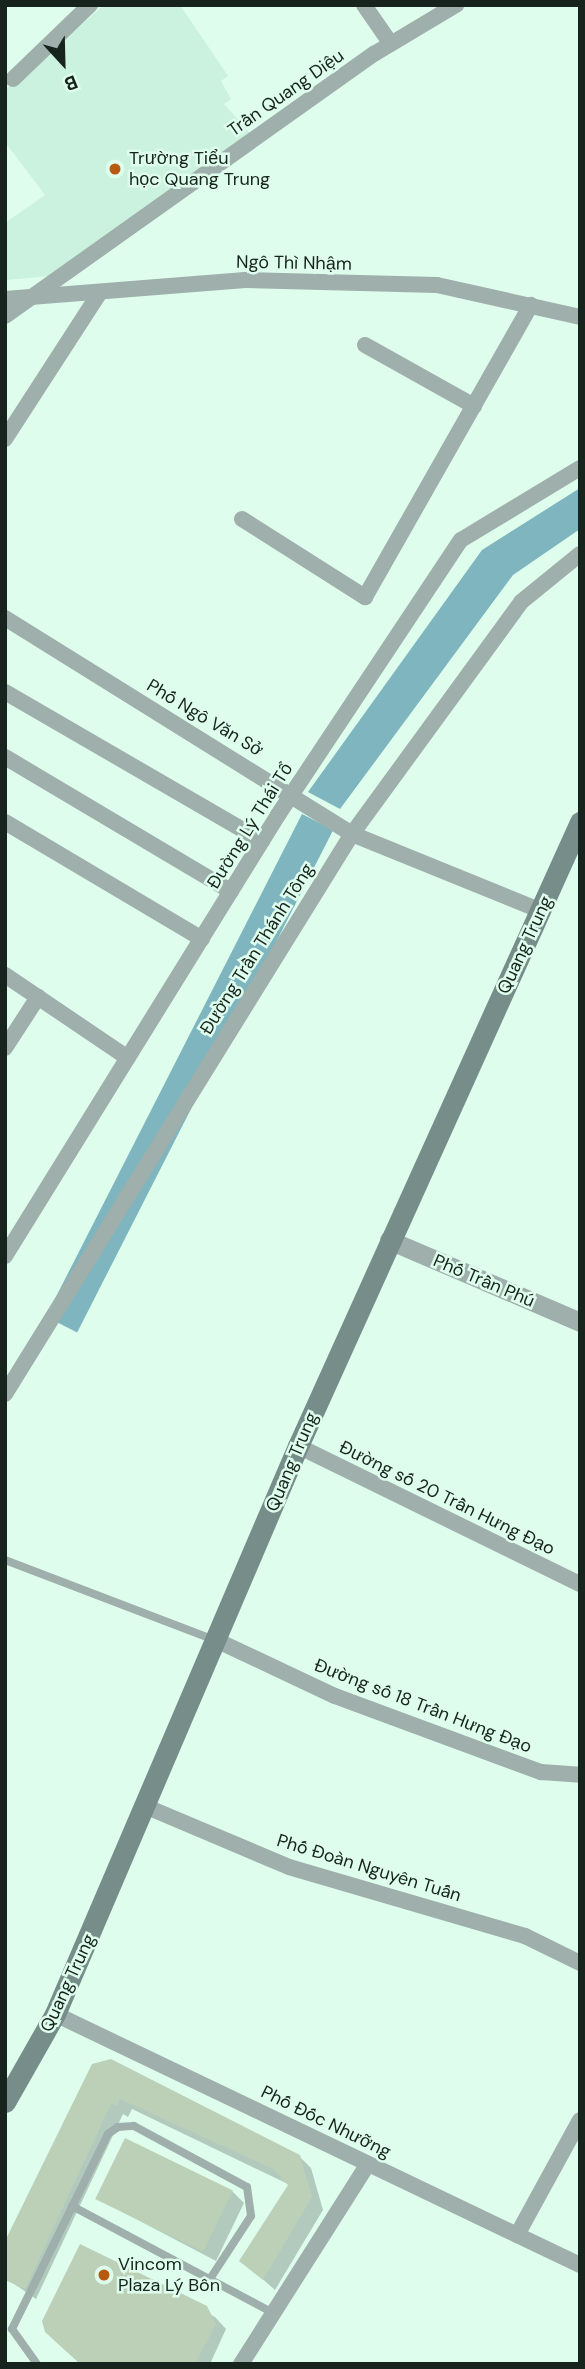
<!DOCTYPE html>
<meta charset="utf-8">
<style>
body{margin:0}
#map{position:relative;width:585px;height:2369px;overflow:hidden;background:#defded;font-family:"DM Sans",sans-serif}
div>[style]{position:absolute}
.built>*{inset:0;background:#cbf2de}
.water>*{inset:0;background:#7eb5be;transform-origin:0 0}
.shadow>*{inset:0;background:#0003}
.building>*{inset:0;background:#bcd0b8;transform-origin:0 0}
.service>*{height:8px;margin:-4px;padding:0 4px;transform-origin:4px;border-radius:4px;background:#9fafac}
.minor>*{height:16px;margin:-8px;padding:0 8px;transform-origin:8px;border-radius:8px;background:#9fafac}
.tertiary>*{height:19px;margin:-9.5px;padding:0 9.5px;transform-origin:9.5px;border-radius:9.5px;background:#9fafac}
.secondary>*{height:21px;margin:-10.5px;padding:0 10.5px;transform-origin:10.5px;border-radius:10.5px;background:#768d8a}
.dots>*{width:19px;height:19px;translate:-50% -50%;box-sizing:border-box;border:4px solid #defded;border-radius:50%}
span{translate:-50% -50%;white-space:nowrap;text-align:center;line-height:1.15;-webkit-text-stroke:5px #defded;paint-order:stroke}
.street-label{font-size:18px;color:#17231d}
.poi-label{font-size:18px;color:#17231d}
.left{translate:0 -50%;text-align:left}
.frame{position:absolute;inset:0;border:7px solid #17231d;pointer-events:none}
.north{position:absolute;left:28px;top:28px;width:70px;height:70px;-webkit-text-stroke:5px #defded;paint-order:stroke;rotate:158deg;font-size:19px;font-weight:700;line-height:28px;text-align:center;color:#17231d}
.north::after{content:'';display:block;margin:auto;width:24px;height:32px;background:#17231d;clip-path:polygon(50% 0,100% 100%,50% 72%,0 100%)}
</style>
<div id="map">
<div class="built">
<i style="clip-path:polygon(104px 5px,180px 5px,228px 76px,221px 81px,231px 99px,224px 104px,252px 135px,50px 276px,7px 280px,5px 223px,45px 195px,5px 142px,5px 90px)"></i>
</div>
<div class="water">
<i style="clip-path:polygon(580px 488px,580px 529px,513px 575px,340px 809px,308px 792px,482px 550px)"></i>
<i style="left:302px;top:814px;width:35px;height:564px;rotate:27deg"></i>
</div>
<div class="shadow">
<i style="clip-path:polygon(93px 2065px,299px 2156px,311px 2168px,323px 2210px,275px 2290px,241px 2260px,290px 2185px,132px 2109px,128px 2117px,123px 2114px,36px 2299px,7px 2279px)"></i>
<i style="clip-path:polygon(232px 2191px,244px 2203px,216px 2261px,98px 2199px)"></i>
<i style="clip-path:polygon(81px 2247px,215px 2317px,226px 2329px,210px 2364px,81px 2364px)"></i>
</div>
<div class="building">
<i style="clip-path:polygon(111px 2059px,300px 2155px,312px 2197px,263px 2280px,239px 2261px,288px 2185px,273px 2169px,120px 2099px,117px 2106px,111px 2104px,25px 2289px,5px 2280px,5px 2241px,92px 2064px)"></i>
<i style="left:125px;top:2138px;width:120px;height:68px;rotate:26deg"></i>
<i style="clip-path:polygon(80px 2244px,207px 2306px,216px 2324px,195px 2364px,80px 2364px,45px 2332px,42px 2321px)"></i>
</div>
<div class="service">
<i style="left:5px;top:1560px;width:225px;rotate:20.9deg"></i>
<i style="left:72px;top:2206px;width:228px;rotate:28deg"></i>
<i style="left:37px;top:2364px;width:43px;rotate:-125.5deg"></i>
<i style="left:12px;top:2329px;width:217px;rotate:-63.8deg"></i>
<i style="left:108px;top:2134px;width:12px;rotate:-35deg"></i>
<i style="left:118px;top:2127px;width:16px;rotate:-4deg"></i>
<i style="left:134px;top:2126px;width:128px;rotate:28.4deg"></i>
<i style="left:247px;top:2187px;width:29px;rotate:82deg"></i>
<i style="left:251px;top:2216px;width:75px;rotate:123.1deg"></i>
</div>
<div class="minor">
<i style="left:364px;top:5px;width:47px;rotate:55.3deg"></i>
<i style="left:13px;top:79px;width:107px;rotate:-43.9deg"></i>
<i style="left:5px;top:299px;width:241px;rotate:-4.5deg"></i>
<i style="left:245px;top:280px;width:192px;rotate:1.5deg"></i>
<i style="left:437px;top:285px;width:147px;rotate:12.6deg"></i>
<i style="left:5px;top:316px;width:453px;rotate:-35.4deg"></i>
<i style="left:374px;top:54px;width:96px;rotate:-30.9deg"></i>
<i style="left:365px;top:345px;width:125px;rotate:29.2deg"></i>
<i style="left:5px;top:439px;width:175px;rotate:-57.1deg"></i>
<i style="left:242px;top:519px;width:146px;rotate:32.4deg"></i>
<i style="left:365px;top:597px;width:336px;rotate:-60.4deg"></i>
<i style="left:5px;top:618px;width:409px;rotate:31.9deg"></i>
<i style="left:352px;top:834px;width:205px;rotate:22.1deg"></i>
<i style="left:5px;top:692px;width:297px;rotate:30.1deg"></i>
<i style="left:5px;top:757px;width:263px;rotate:30.7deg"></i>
<i style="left:5px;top:822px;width:229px;rotate:30.7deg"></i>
<i style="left:5px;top:975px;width:148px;rotate:34deg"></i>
<i style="left:5px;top:1048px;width:61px;rotate:-57.1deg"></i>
<i style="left:5px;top:1256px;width:519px;rotate:-58.24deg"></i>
<i style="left:278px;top:815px;width:330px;rotate:-56.4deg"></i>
<i style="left:461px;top:540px;width:139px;rotate:-31.2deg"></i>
<i style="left:5px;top:1394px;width:659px;rotate:-58.22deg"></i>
<i style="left:352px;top:834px;width:287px;rotate:-53.9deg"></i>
<i style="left:521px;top:602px;width:76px;rotate:-39.1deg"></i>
<i style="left:298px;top:1446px;width:314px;rotate:26.1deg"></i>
<i style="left:218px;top:1641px;width:129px;rotate:25.2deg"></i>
<i style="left:335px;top:1696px;width:220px;rotate:20.3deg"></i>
<i style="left:541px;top:1772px;width:39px;rotate:4deg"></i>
<i style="left:147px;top:1807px;width:154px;rotate:22.9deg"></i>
<i style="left:289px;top:1867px;width:246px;rotate:16.3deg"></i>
<i style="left:525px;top:1936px;width:61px;rotate:26.1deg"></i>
<i style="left:55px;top:2014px;width:582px;rotate:25.55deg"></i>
<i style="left:517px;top:2235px;width:131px;rotate:-61.3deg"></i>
<i style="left:241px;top:2364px;width:237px;rotate:-57.6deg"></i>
</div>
<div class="tertiary">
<i style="left:389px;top:1240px;width:208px;rotate:23.2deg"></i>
</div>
<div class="secondary">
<i style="left:5px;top:2102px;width:101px;rotate:-60.4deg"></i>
<i style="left:55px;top:2014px;width:618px;rotate:-66.84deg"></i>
<i style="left:298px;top:1446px;width:685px;rotate:-65.68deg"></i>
</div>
<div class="dots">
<i style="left:115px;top:169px;background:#b7590e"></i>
<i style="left:104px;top:2275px;background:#b7590e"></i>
</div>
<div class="street-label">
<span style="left:286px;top:93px;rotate:-35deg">Trần Quang Diệu</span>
<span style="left:294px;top:263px;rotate:1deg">Ngô Thì Nhậm</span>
<span style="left:205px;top:718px;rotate:31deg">Phố Ngô Văn Sở</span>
<span style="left:250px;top:826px;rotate:-58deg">Đường Lý Thái Tổ</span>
<span style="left:525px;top:945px;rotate:-65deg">Quang Trung</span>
<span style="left:257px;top:949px;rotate:-58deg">Đường Trần Thánh Tông</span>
<span style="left:484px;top:1281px;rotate:23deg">Phố Trần Phú</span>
<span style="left:292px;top:1462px;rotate:-67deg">Quang Trung</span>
<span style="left:447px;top:1498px;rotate:26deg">Đường số 20 Trần Hưng Đạo</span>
<span style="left:423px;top:1706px;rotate:21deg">Đường số 18 Trần Hưng Đạo</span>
<span style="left:369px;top:1868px;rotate:17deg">Phố Đoàn Nguyên Tuấn</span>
<span style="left:68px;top:1983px;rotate:-65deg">Quang Trung</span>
<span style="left:326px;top:2122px;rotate:26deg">Phố Đốc Nhưỡng</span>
</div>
<div class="poi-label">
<span class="left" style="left:129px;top:169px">Trường Tiểu<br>học Quang Trung</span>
<span class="left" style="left:118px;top:2275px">Vincom<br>Plaza Lý Bôn</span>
</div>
<div class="frame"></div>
<div class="north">B</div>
</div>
